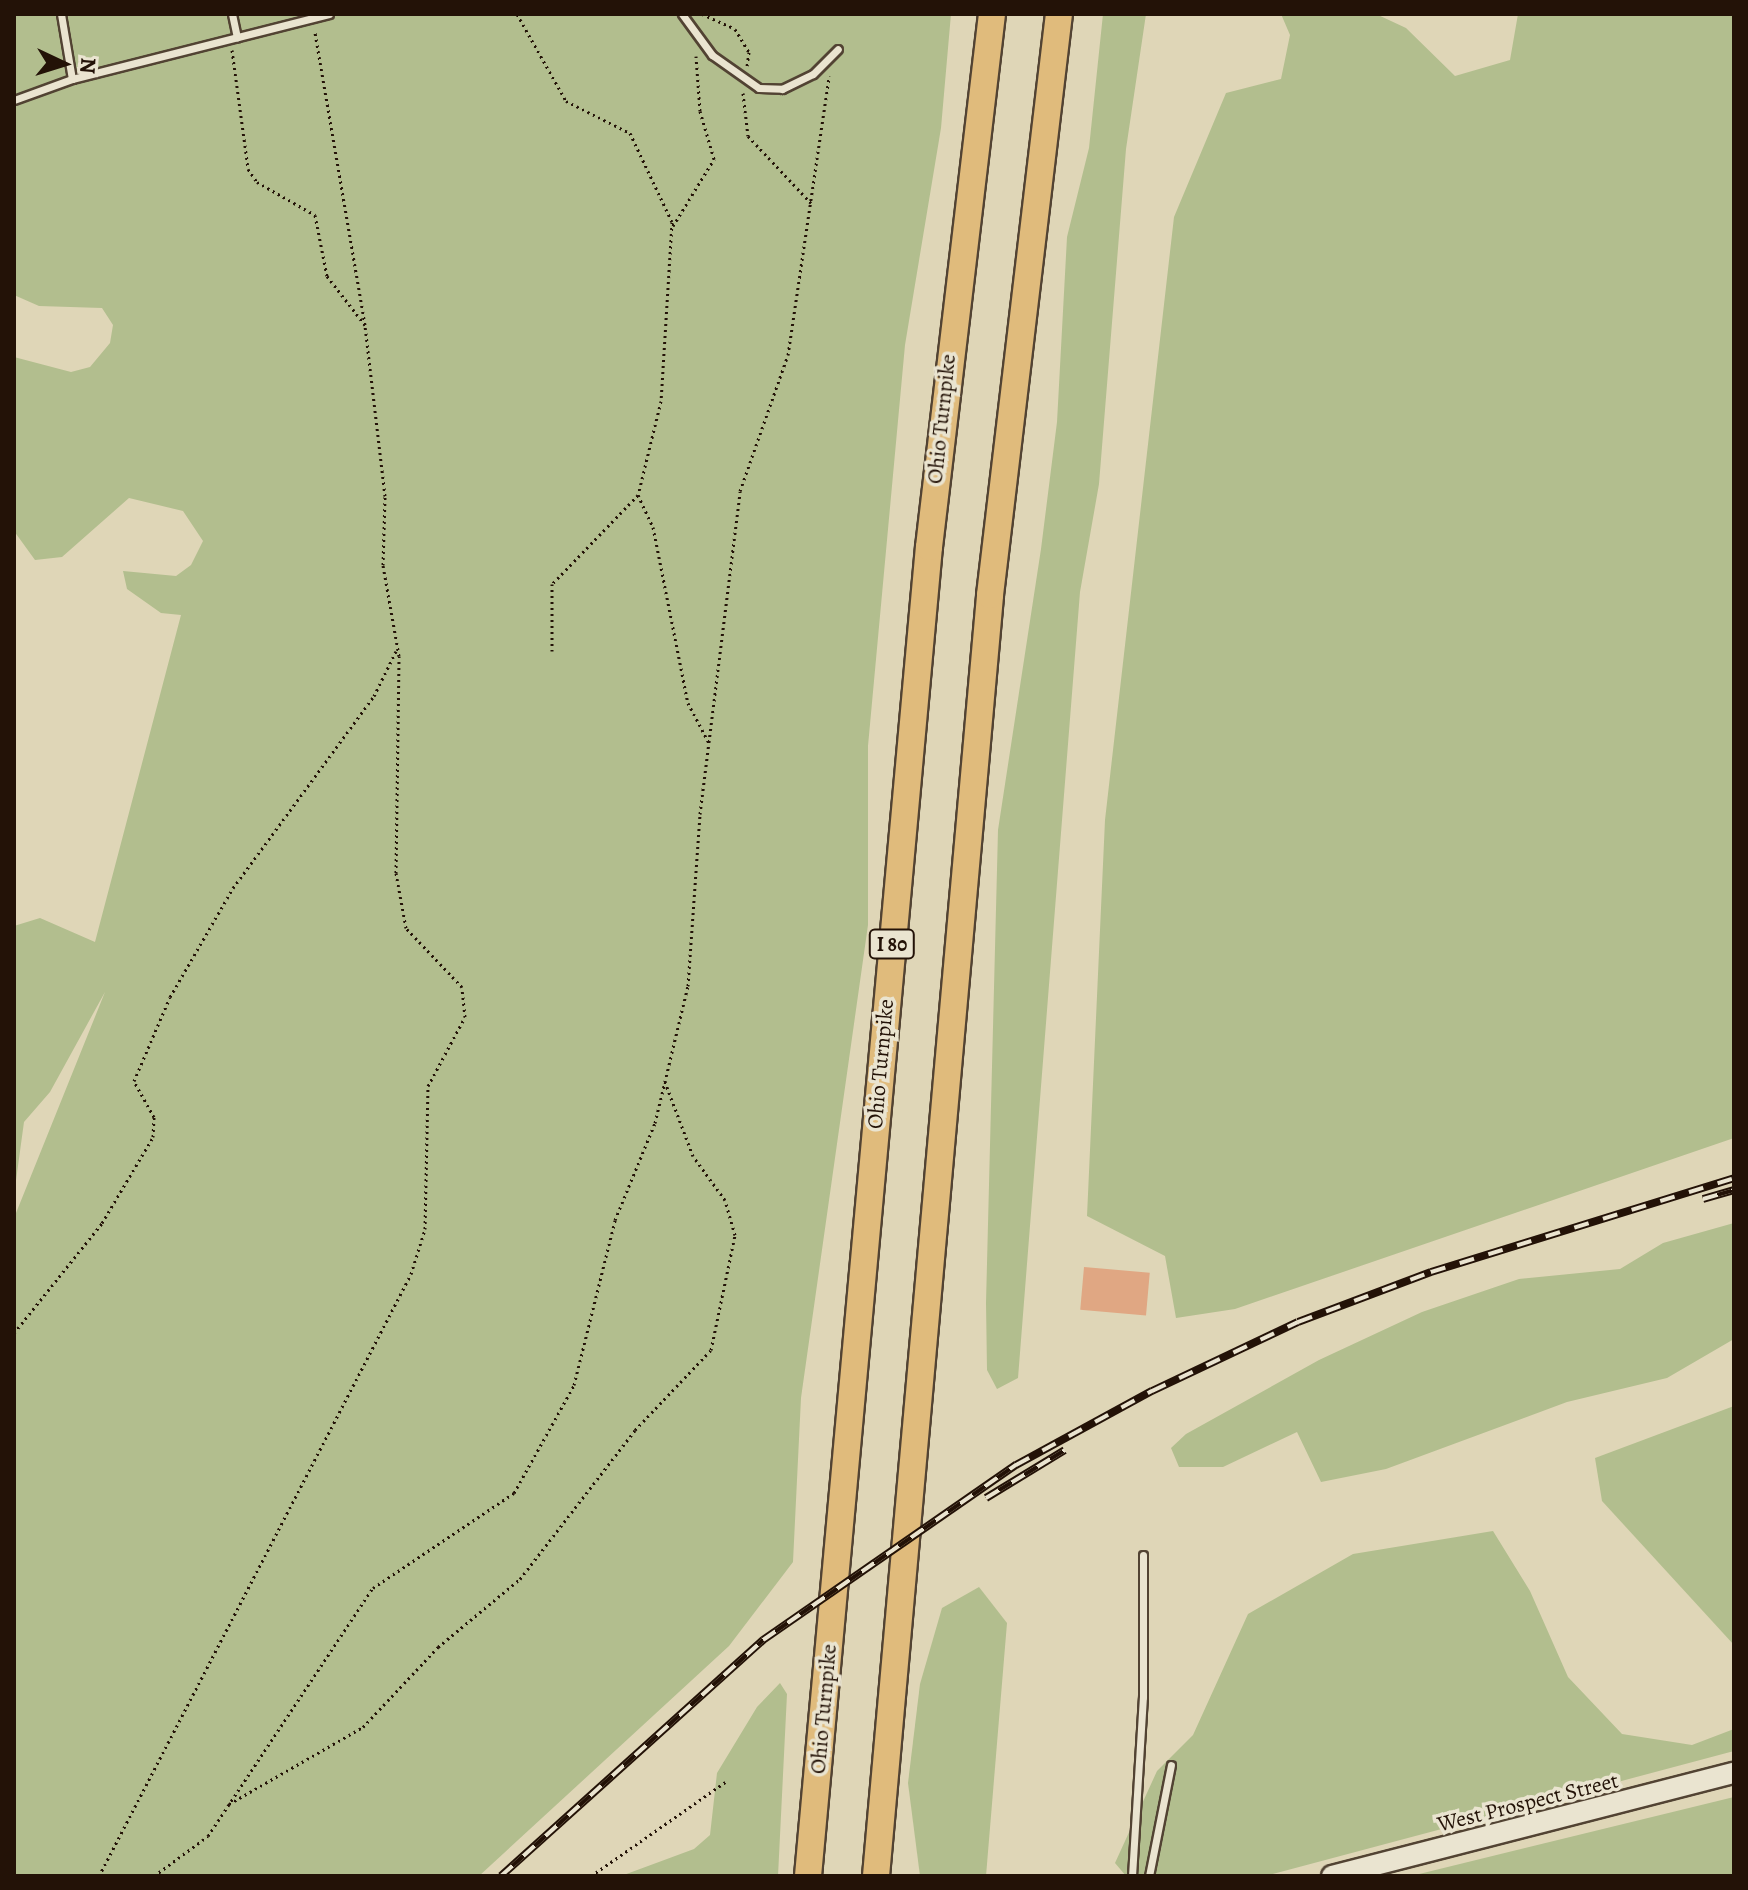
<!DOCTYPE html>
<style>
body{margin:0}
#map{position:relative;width:1748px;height:1890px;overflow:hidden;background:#dfd6b7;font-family:Alegreya,serif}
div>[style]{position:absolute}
.green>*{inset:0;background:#b2be8e}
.building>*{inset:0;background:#e0a783;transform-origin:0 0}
.path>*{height:3px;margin-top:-1.5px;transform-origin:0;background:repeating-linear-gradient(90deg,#231207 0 2px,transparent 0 6px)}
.roads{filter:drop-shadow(2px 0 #524333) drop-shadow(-2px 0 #524333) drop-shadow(0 2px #524333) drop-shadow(0 -2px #524333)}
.lane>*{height:7px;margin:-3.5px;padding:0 3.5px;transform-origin:3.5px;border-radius:3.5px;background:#eae4d0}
.secondary>*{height:20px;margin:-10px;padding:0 10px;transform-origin:10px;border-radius:10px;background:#eae4d0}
.highway>*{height:26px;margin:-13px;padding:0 13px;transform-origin:13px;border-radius:13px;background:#e0bb7c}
.rail>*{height:8px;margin-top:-4px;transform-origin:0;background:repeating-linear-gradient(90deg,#eae4d0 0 15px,#231207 0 30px);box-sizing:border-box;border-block:2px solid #231207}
span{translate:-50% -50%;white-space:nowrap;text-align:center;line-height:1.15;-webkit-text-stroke:7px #eae4d0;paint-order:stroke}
.shield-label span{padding:2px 6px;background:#eae4d0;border:2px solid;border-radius:6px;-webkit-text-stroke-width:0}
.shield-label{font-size:20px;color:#231207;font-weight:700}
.street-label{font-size:22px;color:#231207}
.frame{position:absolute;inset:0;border:16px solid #231207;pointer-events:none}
.north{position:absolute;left:24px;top:24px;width:80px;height:80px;-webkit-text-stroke:6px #eae4d0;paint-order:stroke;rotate:94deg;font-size:22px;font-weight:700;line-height:32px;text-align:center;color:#231207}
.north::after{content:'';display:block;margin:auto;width:28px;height:36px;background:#231207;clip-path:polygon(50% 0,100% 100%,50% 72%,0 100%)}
</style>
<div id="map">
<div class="green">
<div style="clip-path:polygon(14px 14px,951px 14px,941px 128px,905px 345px,868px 746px,868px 925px,801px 1398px,793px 1562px,729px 1646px,479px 1876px,14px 1876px,14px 1218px,105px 992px,50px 1092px,24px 1122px,14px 1195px,14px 926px,40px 918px,95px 942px,181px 615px,161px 613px,127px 589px,123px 571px,176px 576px,191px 565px,203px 541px,183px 511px,129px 498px,62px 557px,35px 560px,14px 531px,14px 357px,71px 372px,90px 367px,110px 343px,113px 325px,102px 308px,39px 306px,14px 295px)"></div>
<div style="clip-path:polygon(1103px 14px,1146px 14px,1126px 149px,1099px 484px,1080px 592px,1018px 1378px,997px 1389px,987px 1370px,986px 1303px,998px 830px,1041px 549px,1057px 422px,1067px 237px,1089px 148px)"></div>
<div style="clip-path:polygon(1281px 14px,1376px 14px,1406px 28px,1455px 76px,1510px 60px,1518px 14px,1734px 14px,1734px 1138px,1235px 1309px,1176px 1318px,1165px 1256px,1087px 1216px,1105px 820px,1174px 217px,1226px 93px,1281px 79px,1290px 35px)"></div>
<div style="clip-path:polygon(1734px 1223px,1734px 1339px,1667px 1378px,1567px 1402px,1386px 1469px,1321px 1482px,1297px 1432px,1223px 1467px,1179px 1467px,1171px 1448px,1186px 1434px,1319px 1360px,1422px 1312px,1519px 1279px,1620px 1269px,1663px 1243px)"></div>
<div style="clip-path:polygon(1734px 1406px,1734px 1645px,1602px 1501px,1595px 1458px)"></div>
<div style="clip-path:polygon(1493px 1531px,1530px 1591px,1568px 1677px,1622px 1734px,1692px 1745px,1734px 1729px,1734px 1751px,1265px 1876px,1126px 1876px,1115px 1863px,1157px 1771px,1193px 1735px,1248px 1614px,1353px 1554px)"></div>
<div style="clip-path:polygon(979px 1587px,1007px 1623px,986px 1876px,920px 1876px,908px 1783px,920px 1684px,942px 1608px)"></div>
<div style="clip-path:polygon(780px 1683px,787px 1694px,778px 1876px,621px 1876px,694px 1849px,710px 1835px,717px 1773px,757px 1707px)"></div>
<div style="clip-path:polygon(1734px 1797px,1734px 1876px,1411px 1876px)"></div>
</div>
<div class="building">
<div style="left:1084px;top:1267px;width:66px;height:43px;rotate:5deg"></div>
</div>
<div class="path">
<div style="left:517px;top:14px;width:100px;rotate:60.6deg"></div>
<div style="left:566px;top:101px;width:72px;rotate:26.6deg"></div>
<div style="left:630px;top:133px;width:98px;rotate:64.7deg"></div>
<div style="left:672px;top:222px;width:179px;rotate:93.5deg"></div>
<div style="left:661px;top:401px;width:97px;rotate:103.7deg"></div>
<div style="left:638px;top:495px;width:124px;rotate:134deg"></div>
<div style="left:552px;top:584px;width:67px;rotate:90deg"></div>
<div style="left:702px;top:14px;width:36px;rotate:24deg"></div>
<div style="left:735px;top:29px;width:27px;rotate:59deg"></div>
<div style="left:749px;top:52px;width:14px;rotate:98deg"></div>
<div style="left:232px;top:50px;width:120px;rotate:82.3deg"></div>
<div style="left:248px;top:169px;width:16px;rotate:55deg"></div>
<div style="left:257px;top:182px;width:67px;rotate:29.6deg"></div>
<div style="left:315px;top:215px;width:62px;rotate:78.9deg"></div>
<div style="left:327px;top:276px;width:62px;rotate:52.2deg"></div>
<div style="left:743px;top:93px;width:43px;rotate:83.4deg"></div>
<div style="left:748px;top:136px;width:92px;rotate:46.8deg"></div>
<div style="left:673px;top:226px;width:79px;rotate:-58.5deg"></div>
<div style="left:714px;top:159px;width:50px;rotate:-106.3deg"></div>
<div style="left:700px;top:111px;width:55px;rotate:-94.2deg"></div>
<div style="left:638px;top:495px;width:35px;rotate:65deg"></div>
<div style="left:653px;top:527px;width:179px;rotate:78.8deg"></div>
<div style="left:688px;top:703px;width:45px;rotate:62.3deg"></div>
<div style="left:14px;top:1333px;width:141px;rotate:-51.3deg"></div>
<div style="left:102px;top:1223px;width:100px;rotate:-59.3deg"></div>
<div style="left:153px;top:1137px;width:20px;rotate:-87deg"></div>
<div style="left:154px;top:1117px;width:41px;rotate:-119.1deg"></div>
<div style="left:134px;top:1081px;width:91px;rotate:-66.8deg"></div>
<div style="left:170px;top:997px;width:126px;rotate:-60deg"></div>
<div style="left:233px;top:888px;width:238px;rotate:-53.7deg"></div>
<div style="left:374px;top:696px;width:50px;rotate:-63.9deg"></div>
<div style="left:229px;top:1804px;width:155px;rotate:-29.9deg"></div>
<div style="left:363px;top:1727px;width:110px;rotate:-46.8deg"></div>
<div style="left:438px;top:1647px;width:107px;rotate:-39.7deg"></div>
<div style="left:520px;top:1579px;width:188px;rotate:-52.3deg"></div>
<div style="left:635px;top:1430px;width:110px;rotate:-46.5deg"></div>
<div style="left:711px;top:1350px;width:117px;rotate:-78.2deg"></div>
<div style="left:735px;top:1235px;width:36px;rotate:-106deg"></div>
<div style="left:725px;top:1200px;width:54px;rotate:-126deg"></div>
<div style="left:693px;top:1156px;width:79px;rotate:-110.7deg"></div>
<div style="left:99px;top:1876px;width:678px;rotate:-62.6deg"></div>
<div style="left:411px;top:1274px;width:47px;rotate:-72.7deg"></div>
<div style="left:425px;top:1229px;width:143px;rotate:-88.8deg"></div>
<div style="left:428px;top:1086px;width:78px;rotate:-61.8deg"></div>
<div style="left:465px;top:1017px;width:30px;rotate:-96deg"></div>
<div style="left:462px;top:987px;width:81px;rotate:-133.5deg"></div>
<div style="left:406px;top:928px;width:56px;rotate:-100.3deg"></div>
<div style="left:396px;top:873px;width:217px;rotate:-89.2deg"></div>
<div style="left:399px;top:656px;width:92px;rotate:-100deg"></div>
<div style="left:383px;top:565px;width:69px;rotate:-88.3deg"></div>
<div style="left:385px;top:496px;width:172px;rotate:-96.7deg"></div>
<div style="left:365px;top:325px;width:297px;rotate:-99.7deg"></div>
<div style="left:154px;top:1876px;width:67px;rotate:-36.5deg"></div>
<div style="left:208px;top:1836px;width:298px;rotate:-56.4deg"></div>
<div style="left:373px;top:1588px;width:170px;rotate:-34deg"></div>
<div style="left:514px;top:1493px;width:124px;rotate:-60.9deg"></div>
<div style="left:574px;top:1385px;width:170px;rotate:-76deg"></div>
<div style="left:615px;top:1220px;width:105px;rotate:-67.6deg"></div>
<div style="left:655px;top:1123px;width:141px;rotate:-76.5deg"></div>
<div style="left:688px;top:986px;width:172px;rotate:-86deg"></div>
<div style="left:700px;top:814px;width:325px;rotate:-82.9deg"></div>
<div style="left:740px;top:491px;width:144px;rotate:-70.6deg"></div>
<div style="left:788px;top:355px;width:282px;rotate:-81.6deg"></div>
<div style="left:591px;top:1876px;width:164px;rotate:-35deg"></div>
</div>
<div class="roads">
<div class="lane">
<div style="left:61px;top:14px;width:66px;rotate:80.4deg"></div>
<div style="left:232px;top:14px;width:24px;rotate:78deg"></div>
<div style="left:682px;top:14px;width:51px;rotate:53.8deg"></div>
<div style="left:712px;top:55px;width:57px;rotate:35.1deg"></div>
<div style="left:759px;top:88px;width:23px;rotate:2deg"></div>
<div style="left:782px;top:89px;width:34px;rotate:-26deg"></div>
<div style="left:813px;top:74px;width:35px;rotate:-45deg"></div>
<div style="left:14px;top:100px;width:62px;rotate:-19.9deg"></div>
<div style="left:72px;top:79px;width:265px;rotate:-14.2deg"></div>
<div style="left:1132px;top:1876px;width:179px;rotate:-86.5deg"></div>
<div style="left:1143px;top:1697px;width:142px;rotate:-90deg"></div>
<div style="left:1149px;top:1876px;width:113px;rotate:-78.8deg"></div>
</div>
<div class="secondary">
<div style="left:1332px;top:1876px;width:415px;rotate:-14.4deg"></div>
</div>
<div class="highway">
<div style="left:808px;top:1876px;width:1334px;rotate:-84.8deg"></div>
<div style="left:929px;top:547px;width:537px;rotate:-83.26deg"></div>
<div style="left:876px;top:1876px;width:1286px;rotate:-84.91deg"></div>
<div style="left:990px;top:595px;width:585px;rotate:-83.23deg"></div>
</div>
</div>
<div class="rail">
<div style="left:1703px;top:1199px;width:32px;rotate:-16deg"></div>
<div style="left:986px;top:1498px;width:92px;rotate:-31.3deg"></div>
<div style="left:501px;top:1876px;width:353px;rotate:-42deg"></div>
<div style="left:763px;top:1640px;width:308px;rotate:-34.7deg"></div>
<div style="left:1016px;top:1465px;width:155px;rotate:-28.6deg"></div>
<div style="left:1152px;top:1391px;width:161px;rotate:-25.3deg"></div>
<div style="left:1298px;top:1322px;width:142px;rotate:-20.6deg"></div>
<div style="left:1431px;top:1272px;width:317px;rotate:-17.2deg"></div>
</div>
<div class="shield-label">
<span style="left:892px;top:944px">I 80</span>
</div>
<div class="street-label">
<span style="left:942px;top:419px;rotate:-84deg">Ohio Turnpike</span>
<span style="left:881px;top:1064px;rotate:-85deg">Ohio Turnpike</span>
<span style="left:824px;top:1709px;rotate:-85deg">Ohio Turnpike</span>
<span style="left:1528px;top:1803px;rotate:-14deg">West Prospect Street</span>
</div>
<div class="frame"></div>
<div class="north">N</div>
</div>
